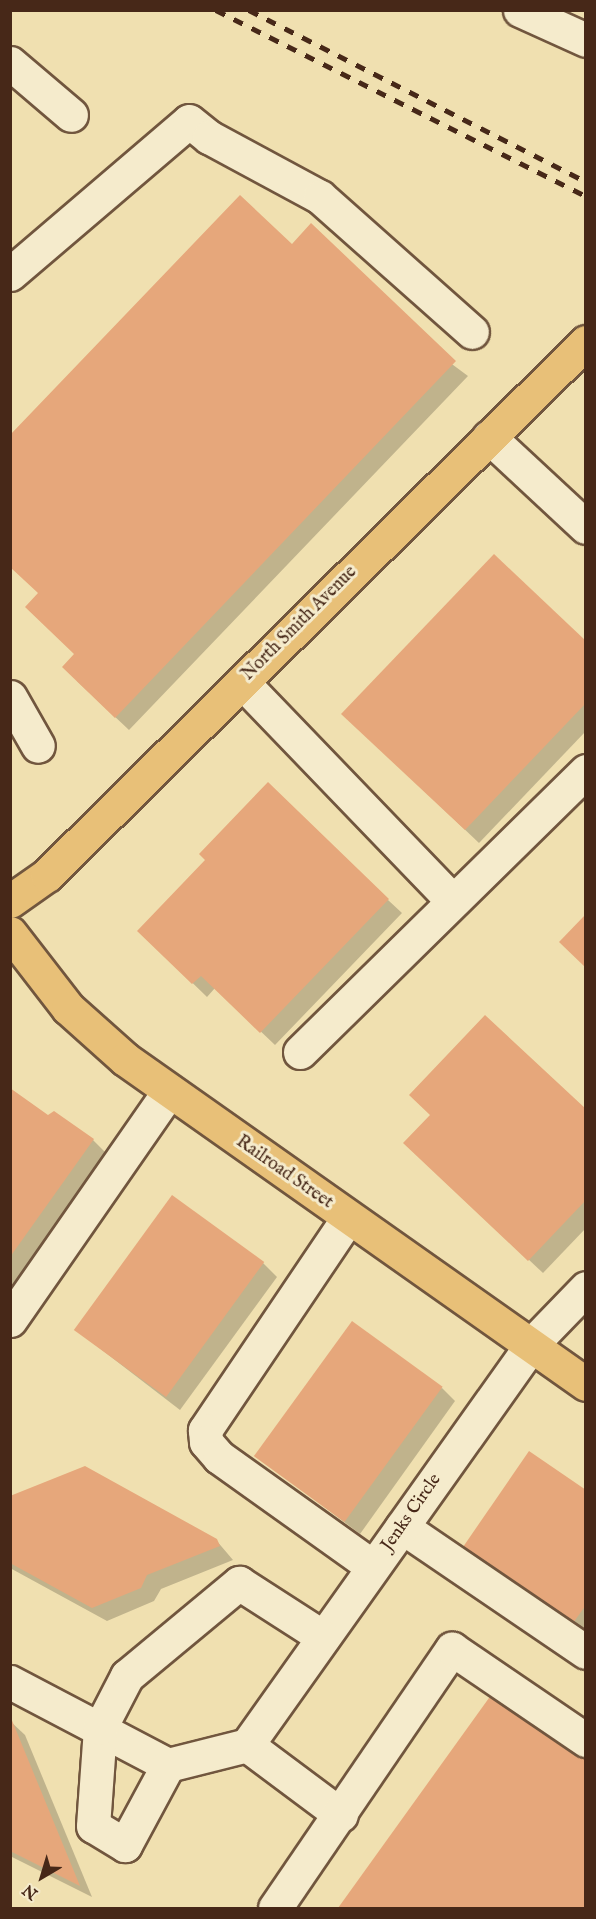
<!DOCTYPE html>
<style>
body{margin:0}
#map{position:relative;width:596px;height:1919px;overflow:hidden;background:#f0e0b0;font-family:"IM FELL English",serif}
div>[style]{position:absolute}
.shadow>*{inset:0;background:#0003}
.building>*{inset:0;background:#e6a77b;transform-origin:0 0}
.roads{filter:drop-shadow(2px 0 #71563e) drop-shadow(-2px 0 #71563e) drop-shadow(0 2px #71563e) drop-shadow(0 -2px #71563e)}
.minor>*{height:33px;margin:-16.5px;padding:0 16.5px;transform-origin:16.5px;border-radius:16.5px;background:#f5ebcc}
.major>*{height:33px;margin:-16.5px;padding:0 16.5px;transform-origin:16.5px;border-radius:16.5px;background:#e8c078}
.rail>*{height:4.5px;margin-top:-2.25px;transform-origin:0;background:repeating-linear-gradient(90deg,#472818 0 10px,transparent 0 20px)}
span{translate:-50% -50%;white-space:nowrap;text-align:center;line-height:1.15;-webkit-text-stroke:6px #f5ebcc;paint-order:stroke}
.street-label{font-size:18px;color:#472818}
.frame{position:absolute;inset:0;border:12px solid #472818;pointer-events:none}
.north{position:absolute;left:12px;top:1847px;width:60px;height:60px;-webkit-text-stroke:4px #f5ebcc;paint-order:stroke;rotate:218deg;font-size:16px;font-weight:700;line-height:24px;text-align:center;color:#472818}
.north::after{content:'';display:block;margin:auto;width:21px;height:27px;background:#472818;clip-path:polygon(50% 0,100% 100%,50% 72%,0 100%)}
</style>
<div id="map">
<div class="shadow">
<div style="clip-path:polygon(292px 246px,468px 376px,129px 730px,77px 681px,76px 654px,40px 594px)"></div>
<div style="clip-path:polygon(586px 643px,586px 731px,479px 843px,357px 727px)"></div>
<div style="clip-path:polygon(388px 900px,402px 913px,275px 1045px,215px 988px,207px 997px,139px 931px)"></div>
<div style="clip-path:polygon(10px 1090px,48px 1117px,93px 1140px,107px 1154px,10px 1290px)"></div>
<div style="clip-path:polygon(586px 1111px,586px 1228px,543px 1273px,419px 1157px,431px 1115px)"></div>
<div style="clip-path:polygon(263px 1263px,277px 1277px,180px 1410px,76px 1330px)"></div>
<div style="clip-path:polygon(442px 1388px,455px 1401px,360px 1534px,256px 1455px)"></div>
<div style="clip-path:polygon(586px 1492px,586px 1634px,479px 1561px,465px 1547px)"></div>
<div style="clip-path:polygon(10px 1498px,216px 1540px,233px 1560px,161px 1589px,154px 1601px,107px 1621px,10px 1568px)"></div>
<div style="clip-path:polygon(494px 1693px,586px 1757px,586px 1908px,340px 1908px)"></div>
<div style="clip-path:polygon(10px 1721px,25px 1735px,92px 1897px,10px 1856px)"></div>
</div>
<div class="building">
<div style="clip-path:polygon(240px 195px,292px 244px,311px 223px,456px 361px,115px 718px,62px 667px,74px 654px,25px 607px,38px 593px,10px 567px,10px 435px)"></div>
<div style="clip-path:polygon(494px 554px,586px 641px,586px 703px,465px 830px,341px 714px)"></div>
<div style="clip-path:polygon(268px 782px,389px 899px,260px 1033px,201px 976px,192px 984px,137px 931px,205px 860px,199px 854px)"></div>
<div style="clip-path:polygon(586px 914px,586px 968px,559px 942px)"></div>
<div style="clip-path:polygon(485px 1015px,586px 1109px,586px 1200px,528px 1261px,403px 1143px,430px 1115px,409px 1095px)"></div>
<div style="clip-path:polygon(10px 1088px,48px 1115px,54px 1111px,94px 1139px,10px 1257px)"></div>
<div style="left:172px;top:1195px;width:114px;height:167px;rotate:36deg"></div>
<div style="left:352px;top:1321px;width:112px;height:167px;rotate:36deg"></div>
<div style="clip-path:polygon(529px 1451px,586px 1490px,586px 1605px,573px 1623px,463px 1547px)"></div>
<div style="clip-path:polygon(85px 1466px,217px 1539px,220px 1546px,147px 1575px,141px 1588px,92px 1608px,10px 1563px,10px 1496px)"></div>
<div style="clip-path:polygon(494px 1691px,586px 1755px,586px 1908px,338px 1908px)"></div>
<div style="clip-path:polygon(10px 1718px,11px 1718px,80px 1886px,10px 1851px)"></div>
</div>
<div class="roads">
<div class="minor">
<div style="left:520px;top:10px;width:72px;rotate:24.4deg"></div>
<div style="left:10px;top:63px;width:80px;rotate:40.4deg"></div>
<div style="left:10px;top:274px;width:235px;rotate:-40.5deg"></div>
<div style="left:189px;top:121px;width:26px;rotate:39deg"></div>
<div style="left:209px;top:137px;width:126px;rotate:28.4deg"></div>
<div style="left:320px;top:197px;width:203px;rotate:41.6deg"></div>
<div style="left:489px;top:437px;width:132px;rotate:42.9deg"></div>
<div style="left:242px;top:682px;width:304px;rotate:46.1deg"></div>
<div style="left:10px;top:697px;width:56px;rotate:60.3deg"></div>
<div style="left:300px;top:1052px;width:401px;rotate:-44.5deg"></div>
<div style="left:348px;top:1218px;width:256px;rotate:124deg"></div>
<div style="left:205px;top:1430px;width:12px;rotate:85deg"></div>
<div style="left:206px;top:1442px;width:20px;rotate:49deg"></div>
<div style="left:219px;top:1457px;width:189px;rotate:35.5deg"></div>
<div style="left:10px;top:1320px;width:279px;rotate:-55.2deg"></div>
<div style="left:402px;top:1527px;width:222px;rotate:34.2deg"></div>
<div style="left:10px;top:1682px;width:178px;rotate:27.7deg"></div>
<div style="left:168px;top:1765px;width:81px;rotate:-14.2deg"></div>
<div style="left:247px;top:1745px;width:491px;rotate:-54.6deg"></div>
<div style="left:531px;top:1345px;width:79px;rotate:-46deg"></div>
<div style="left:247px;top:1745px;width:117px;rotate:36.7deg"></div>
<div style="left:168px;top:1765px;width:91px;rotate:118.3deg"></div>
<div style="left:125px;top:1845px;width:37px;rotate:-149deg"></div>
<div style="left:93px;top:1826px;width:98px;rotate:-85.9deg"></div>
<div style="left:100px;top:1728px;width:59px;rotate:-62.6deg"></div>
<div style="left:127px;top:1676px;width:146px;rotate:-39.7deg"></div>
<div style="left:239px;top:1583px;width:100px;rotate:32.7deg"></div>
<div style="left:275px;top:1908px;width:314px;rotate:-55.7deg"></div>
<div style="left:452px;top:1649px;width:162px;rotate:34.2deg"></div>
</div>
<div class="major">
<div style="left:10px;top:901px;width:45px;rotate:-35.1deg"></div>
<div style="left:47px;top:875px;width:758px;rotate:-44.68deg"></div>
<div style="left:10px;top:933px;width:95px;rotate:52.3deg"></div>
<div style="left:68px;top:1008px;width:76px;rotate:41.8deg"></div>
<div style="left:125px;top:1059px;width:564px;rotate:35.18deg"></div>
</div>
</div>
<div class="rail">
<div style="left:216px;top:10px;width:414px;rotate:26.7deg"></div>
<div style="left:249px;top:10px;width:378px;rotate:27deg"></div>
</div>
<div class="street-label">
<span style="left:300px;top:624px;rotate:-45deg">North Smith Avenue</span>
<span style="left:284px;top:1173px;rotate:35deg">Railroad Street</span>
<span style="left:412px;top:1513px;rotate:-55deg">Jenks Circle</span>
</div>
<div class="frame"></div>
<div class="north">N</div>
</div>
